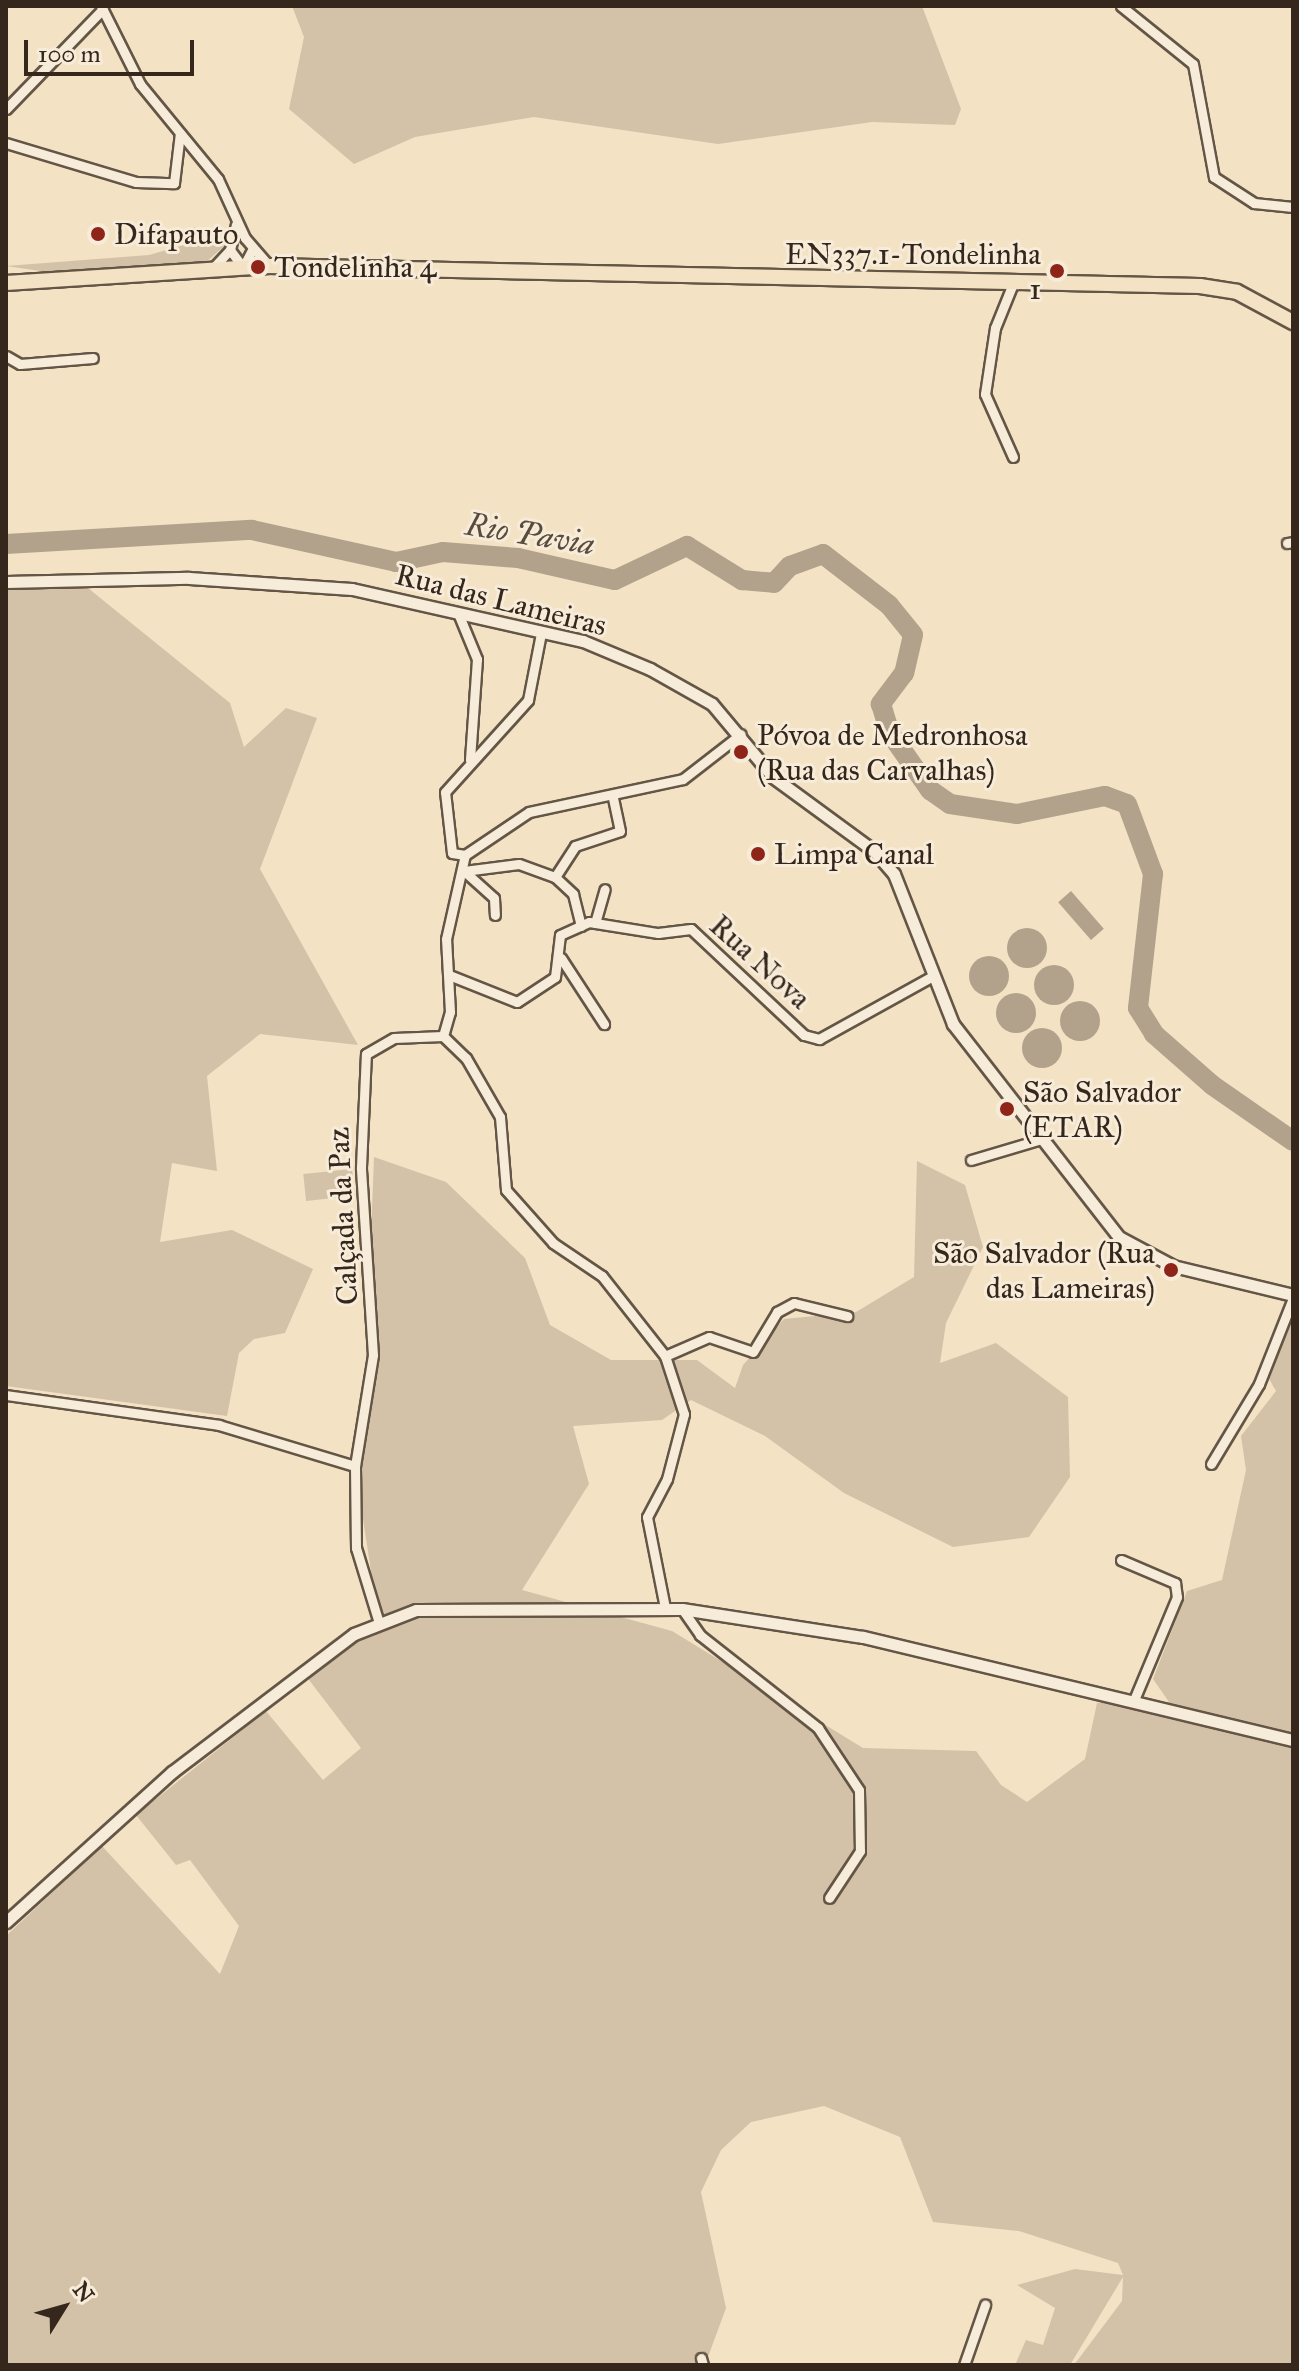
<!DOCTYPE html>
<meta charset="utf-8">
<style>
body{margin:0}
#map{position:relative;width:1299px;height:2371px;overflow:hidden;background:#f3e2c4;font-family:"IM FELL Great Primer",serif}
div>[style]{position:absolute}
.green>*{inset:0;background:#d3c2a7;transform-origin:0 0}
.water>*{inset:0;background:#b2a28b;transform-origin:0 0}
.round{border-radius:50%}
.river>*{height:20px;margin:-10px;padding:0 10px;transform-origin:10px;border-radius:10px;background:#b2a28b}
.roads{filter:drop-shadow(2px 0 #645646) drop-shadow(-2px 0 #645646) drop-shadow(0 2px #645646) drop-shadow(0 -2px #645646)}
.minor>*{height:9px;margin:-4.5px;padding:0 4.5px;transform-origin:4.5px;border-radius:4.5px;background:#f7ecd9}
.tertiary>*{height:11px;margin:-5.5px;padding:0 5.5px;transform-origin:5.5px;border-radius:5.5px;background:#f7ecd9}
.primary>*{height:14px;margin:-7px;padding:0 7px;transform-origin:7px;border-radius:7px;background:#f3e2c4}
.dots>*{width:22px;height:22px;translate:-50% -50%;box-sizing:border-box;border:4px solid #f7ecd9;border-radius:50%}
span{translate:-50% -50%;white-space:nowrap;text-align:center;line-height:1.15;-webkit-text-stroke:6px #f7ecd9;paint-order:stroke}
.poi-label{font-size:30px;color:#35271c}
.left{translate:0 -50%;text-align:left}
.right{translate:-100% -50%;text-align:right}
.street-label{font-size:30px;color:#35271c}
.water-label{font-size:32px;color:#5a4c3d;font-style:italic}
.frame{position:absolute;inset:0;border:8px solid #35271c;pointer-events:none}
.north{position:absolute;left:24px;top:2267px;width:80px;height:80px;-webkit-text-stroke:6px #f7ecd9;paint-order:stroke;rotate:53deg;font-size:22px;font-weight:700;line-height:32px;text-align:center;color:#35271c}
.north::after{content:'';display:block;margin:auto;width:28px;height:36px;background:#35271c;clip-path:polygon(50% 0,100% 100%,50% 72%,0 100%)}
.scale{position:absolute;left:24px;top:40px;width:170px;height:36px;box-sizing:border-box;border:4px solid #35271c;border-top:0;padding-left:10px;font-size:24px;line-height:28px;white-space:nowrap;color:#35271c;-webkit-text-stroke:6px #f7ecd9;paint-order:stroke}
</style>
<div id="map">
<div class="green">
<div style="clip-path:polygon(292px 6px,922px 6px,961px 109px,955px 125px,872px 122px,718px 144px,534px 117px,415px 137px,354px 164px,289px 109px,304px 37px)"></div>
<div style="clip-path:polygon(193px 227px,231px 231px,230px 241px,205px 263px,54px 273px,6px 266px,149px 255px,184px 245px)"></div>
<div style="clip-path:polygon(83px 584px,230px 703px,244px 747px,286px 708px,317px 718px,260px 869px,358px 1045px,260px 1034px,207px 1076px,217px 1171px,172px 1163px,160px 1242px,232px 1230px,313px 1269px,285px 1333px,254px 1339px,239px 1353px,227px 1416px,6px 1386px,6px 586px)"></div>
<div style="clip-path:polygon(374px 1157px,446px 1182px,525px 1258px,550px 1325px,611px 1360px,697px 1360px,735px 1388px,743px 1365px,784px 1319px,856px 1312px,914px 1277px,917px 1161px,965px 1185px,983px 1247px,946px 1323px,940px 1363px,996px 1343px,1068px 1397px,1070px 1477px,1029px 1537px,953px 1547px,844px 1493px,765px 1436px,691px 1400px,662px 1420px,573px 1426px,589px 1484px,522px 1590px,672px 1631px,863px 1748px,976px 1751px,1001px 1785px,1027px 1802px,1085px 1759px,1097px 1703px,1169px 1702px,1153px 1679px,1187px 1591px,1222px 1580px,1246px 1470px,1241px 1436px,1276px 1391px,1268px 1377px,1293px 1319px,1293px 2365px,1074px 2365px,1122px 2301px,1123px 2277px,1070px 2365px,1015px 2365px,1026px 2340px,1043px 2345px,1055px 2308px,1017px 2285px,1075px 2269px,1123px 2275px,1118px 2263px,1019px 2231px,933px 2222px,900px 2137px,824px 2106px,751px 2122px,721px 2150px,701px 2192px,726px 2308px,705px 2365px,6px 2365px,6px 1936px,102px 1846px,220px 1974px,239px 1926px,190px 1860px,176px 1865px,136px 1815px,266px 1711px,323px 1780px,361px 1748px,306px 1676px,379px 1623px,361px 1506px)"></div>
<div style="left:352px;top:1169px;width:27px;height:49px;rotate:84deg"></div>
</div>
<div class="water">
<div style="left:1071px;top:891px;width:50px;height:17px;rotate:49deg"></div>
<div class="round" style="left:1007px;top:928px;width:40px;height:40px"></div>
<div class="round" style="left:969px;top:956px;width:40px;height:40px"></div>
<div class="round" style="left:1034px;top:965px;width:40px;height:40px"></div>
<div class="round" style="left:996px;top:993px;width:40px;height:40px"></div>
<div class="round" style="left:1060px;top:1001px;width:40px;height:40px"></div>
<div class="round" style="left:1022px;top:1028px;width:40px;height:40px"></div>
</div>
<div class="river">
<div style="left:6px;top:544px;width:246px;rotate:-3.3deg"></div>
<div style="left:252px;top:530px;width:148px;rotate:12.5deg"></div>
<div style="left:396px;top:562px;width:48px;rotate:-12deg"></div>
<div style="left:443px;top:552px;width:75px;rotate:4.6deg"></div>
<div style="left:518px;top:558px;width:99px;rotate:12.8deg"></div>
<div style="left:615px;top:580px;width:80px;rotate:-25.3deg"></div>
<div style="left:687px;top:546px;width:65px;rotate:31.7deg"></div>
<div style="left:742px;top:580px;width:32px;rotate:5deg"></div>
<div style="left:774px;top:583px;width:23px;rotate:-47deg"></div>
<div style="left:790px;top:566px;width:35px;rotate:-20deg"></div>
<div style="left:823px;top:554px;width:83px;rotate:37.7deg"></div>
<div style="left:889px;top:605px;width:38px;rotate:51deg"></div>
<div style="left:913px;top:635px;width:39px;rotate:103deg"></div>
<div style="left:904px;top:673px;width:39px;rotate:127deg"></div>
<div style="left:881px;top:704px;width:30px;rotate:73deg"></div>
<div style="left:890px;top:733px;width:70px;rotate:54.9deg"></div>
<div style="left:930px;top:790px;width:24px;rotate:35deg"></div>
<div style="left:950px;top:804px;width:68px;rotate:8.5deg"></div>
<div style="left:1017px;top:814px;width:90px;rotate:-11.6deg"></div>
<div style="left:1105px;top:796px;width:23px;rotate:20deg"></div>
<div style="left:1127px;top:804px;width:75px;rotate:69.6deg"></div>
<div style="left:1153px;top:874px;width:135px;rotate:96.4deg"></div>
<div style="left:1138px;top:1008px;width:31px;rotate:58deg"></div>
<div style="left:1154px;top:1034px;width:77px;rotate:41.3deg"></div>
<div style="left:1212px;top:1085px;width:98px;rotate:34.7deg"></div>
</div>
<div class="roads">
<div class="minor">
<div style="left:101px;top:6px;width:87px;rotate:63.4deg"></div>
<div style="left:140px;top:84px;width:123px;rotate:50.6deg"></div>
<div style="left:218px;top:179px;width:65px;rotate:65.4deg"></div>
<div style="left:245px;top:238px;width:37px;rotate:49deg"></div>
<div style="left:1121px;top:6px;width:92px;rotate:38.9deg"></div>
<div style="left:1193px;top:64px;width:115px;rotate:79.5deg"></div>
<div style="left:1214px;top:177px;width:48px;rotate:33deg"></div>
<div style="left:1254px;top:203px;width:39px;rotate:6deg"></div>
<div style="left:6px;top:109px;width:139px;rotate:-45.9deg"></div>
<div style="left:6px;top:143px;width:136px;rotate:16.7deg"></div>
<div style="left:136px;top:182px;width:38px;rotate:2deg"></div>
<div style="left:174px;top:183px;width:50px;rotate:-83.2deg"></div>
<div style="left:230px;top:250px;width:21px;rotate:53deg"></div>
<div style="left:243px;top:267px;width:21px;rotate:-62deg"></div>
<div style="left:212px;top:269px;width:26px;rotate:-47deg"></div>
<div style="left:230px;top:250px;width:26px;rotate:-77deg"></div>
<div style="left:6px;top:356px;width:16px;rotate:30deg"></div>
<div style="left:20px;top:364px;width:73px;rotate:-4.7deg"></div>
<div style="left:1013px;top:457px;width:69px;rotate:-114deg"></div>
<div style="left:985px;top:394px;width:67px;rotate:-81.4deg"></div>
<div style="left:995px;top:328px;width:51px;rotate:-68deg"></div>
<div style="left:1287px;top:543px;width:6px;rotate:-9deg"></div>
<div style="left:458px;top:613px;width:50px;rotate:67.6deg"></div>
<div style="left:477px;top:659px;width:101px;rotate:94deg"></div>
<div style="left:465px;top:855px;width:13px;rotate:-171deg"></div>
<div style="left:452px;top:853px;width:61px;rotate:-96.5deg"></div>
<div style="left:445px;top:792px;width:124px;rotate:-47.9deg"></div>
<div style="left:528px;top:700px;width:68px;rotate:-79deg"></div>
<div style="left:464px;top:871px;width:55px;rotate:-7.3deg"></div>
<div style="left:519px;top:864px;width:38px;rotate:20deg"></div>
<div style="left:555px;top:877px;width:25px;rotate:43deg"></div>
<div style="left:573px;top:894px;width:33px;rotate:76deg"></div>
<div style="left:464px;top:871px;width:40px;rotate:42deg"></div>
<div style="left:494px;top:898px;width:17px;rotate:87deg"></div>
<div style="left:555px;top:877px;width:37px;rotate:-57deg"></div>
<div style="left:575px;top:846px;width:47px;rotate:-18.4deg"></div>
<div style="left:620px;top:831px;width:34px;rotate:-102deg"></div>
<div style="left:595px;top:923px;width:35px;rotate:-74deg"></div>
<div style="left:561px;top:958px;width:79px;rotate:56.9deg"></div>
<div style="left:449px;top:975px;width:73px;rotate:21.7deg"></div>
<div style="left:517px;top:1002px;width:45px;rotate:-33.3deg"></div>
<div style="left:555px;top:977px;width:42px;rotate:-83.2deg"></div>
<div style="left:560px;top:935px;width:32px;rotate:-24deg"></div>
<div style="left:589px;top:922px;width:70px;rotate:9.1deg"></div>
<div style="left:658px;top:933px;width:33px;rotate:-7deg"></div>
<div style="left:691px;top:929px;width:155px;rotate:43.2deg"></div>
<div style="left:804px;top:1035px;width:16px;rotate:15deg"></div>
<div style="left:819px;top:1039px;width:128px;rotate:-29deg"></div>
<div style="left:443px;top:1036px;width:32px;rotate:44deg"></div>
<div style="left:466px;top:1058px;width:68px;rotate:60deg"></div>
<div style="left:500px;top:1117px;width:73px;rotate:85.3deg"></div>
<div style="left:506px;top:1190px;width:71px;rotate:48.4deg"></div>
<div style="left:553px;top:1243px;width:59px;rotate:34deg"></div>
<div style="left:602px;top:1276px;width:102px;rotate:51.8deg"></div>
<div style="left:665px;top:1356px;width:61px;rotate:71.9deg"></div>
<div style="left:684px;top:1414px;width:67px;rotate:104.7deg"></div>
<div style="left:667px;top:1479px;width:43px;rotate:117.8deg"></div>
<div style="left:647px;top:1517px;width:93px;rotate:78.8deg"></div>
<div style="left:971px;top:1160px;width:70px;rotate:-16.6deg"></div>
<div style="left:665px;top:1356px;width:48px;rotate:-23.4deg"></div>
<div style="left:709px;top:1337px;width:46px;rotate:18.8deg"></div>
<div style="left:753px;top:1352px;width:47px;rotate:-59deg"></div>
<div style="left:777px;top:1312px;width:19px;rotate:-28deg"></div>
<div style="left:794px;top:1303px;width:55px;rotate:13.8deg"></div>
<div style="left:6px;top:1395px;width:215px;rotate:8deg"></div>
<div style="left:219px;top:1425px;width:142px;rotate:16.8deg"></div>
<div style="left:1211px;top:1464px;width:93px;rotate:-59deg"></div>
<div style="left:1259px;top:1384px;width:92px;rotate:-68.4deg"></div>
<div style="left:1121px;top:1560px;width:59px;rotate:23.1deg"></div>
<div style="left:1175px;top:1583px;width:14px;rotate:82deg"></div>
<div style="left:1177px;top:1597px;width:114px;rotate:112.7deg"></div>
<div style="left:682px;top:1609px;width:32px;rotate:55deg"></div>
<div style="left:700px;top:1635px;width:150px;rotate:38.2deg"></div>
<div style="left:818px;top:1728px;width:74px;rotate:56.5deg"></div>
<div style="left:859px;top:1790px;width:61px;rotate:89.1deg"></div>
<div style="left:860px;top:1851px;width:56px;rotate:123.4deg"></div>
<div style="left:379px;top:1623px;width:78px;rotate:-107deg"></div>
<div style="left:356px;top:1548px;width:82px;rotate:-90.7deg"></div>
<div style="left:355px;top:1466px;width:112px;rotate:-80.8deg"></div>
<div style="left:373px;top:1355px;width:188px;rotate:-93.7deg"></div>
<div style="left:361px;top:1167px;width:113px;rotate:-87.5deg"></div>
<div style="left:366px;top:1054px;width:32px;rotate:-30deg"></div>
<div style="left:394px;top:1038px;width:49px;rotate:-2.3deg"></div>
<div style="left:443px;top:1036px;width:25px;rotate:-74deg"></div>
<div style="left:450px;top:1012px;width:73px;rotate:-93.1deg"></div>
<div style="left:446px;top:939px;width:86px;rotate:-77.3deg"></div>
<div style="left:465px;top:855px;width:77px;rotate:-33.9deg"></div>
<div style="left:529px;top:812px;width:157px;rotate:-12.1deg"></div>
<div style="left:683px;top:779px;width:73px;rotate:-37.8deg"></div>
<div style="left:701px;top:2358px;width:7px;rotate:74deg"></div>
<div style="left:964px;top:2365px;width:64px;rotate:-70.7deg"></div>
</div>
<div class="tertiary">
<div style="left:6px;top:582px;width:183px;rotate:-1.3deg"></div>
<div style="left:189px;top:578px;width:163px;rotate:3.9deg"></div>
<div style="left:352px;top:589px;width:237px;rotate:12.7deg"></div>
<div style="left:583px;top:641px;width:73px;rotate:22.7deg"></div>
<div style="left:650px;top:669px;width:71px;rotate:29.4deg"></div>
<div style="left:712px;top:704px;width:95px;rotate:50.1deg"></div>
<div style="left:773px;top:777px;width:125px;rotate:36.2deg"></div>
<div style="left:874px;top:851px;width:30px;rotate:49deg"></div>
<div style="left:894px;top:874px;width:161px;rotate:68.5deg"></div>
<div style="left:953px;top:1024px;width:270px;rotate:52.1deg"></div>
<div style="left:1119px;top:1237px;width:61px;rotate:28.2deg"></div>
<div style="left:1173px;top:1266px;width:123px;rotate:13.6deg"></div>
<div style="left:6px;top:1922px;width:224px;rotate:-42.1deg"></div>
<div style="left:172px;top:1772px;width:228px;rotate:-37.2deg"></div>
<div style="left:354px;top:1634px;width:66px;rotate:-21.2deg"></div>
<div style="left:416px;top:1610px;width:266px;rotate:-0.2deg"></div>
<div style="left:682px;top:1609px;width:183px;rotate:8.8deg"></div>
<div style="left:863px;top:1637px;width:442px;rotate:13.5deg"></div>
</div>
<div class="primary">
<div style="left:6px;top:283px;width:264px;rotate:-3.7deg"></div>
<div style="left:269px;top:266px;width:931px;rotate:1.23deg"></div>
<div style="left:1200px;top:286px;width:37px;rotate:9deg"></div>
<div style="left:1237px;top:292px;width:64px;rotate:28.2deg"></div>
</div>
</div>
<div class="dots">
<div style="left:98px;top:234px;background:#8f2418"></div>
<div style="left:258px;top:267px;background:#8f2418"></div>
<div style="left:1057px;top:271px;background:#8f2418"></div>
<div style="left:741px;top:752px;background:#8f2418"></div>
<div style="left:758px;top:854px;background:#8f2418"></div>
<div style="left:1007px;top:1109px;background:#8f2418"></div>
<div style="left:1171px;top:1270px;background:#8f2418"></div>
</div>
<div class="poi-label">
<span class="left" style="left:114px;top:234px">Difapauto</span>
<span class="right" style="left:1041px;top:271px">EN337.1-Tondelinha<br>1</span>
<span class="left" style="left:274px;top:267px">Tondelinha 4</span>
<span class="left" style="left:757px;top:752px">Póvoa de Medronhosa<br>(Rua das Carvalhas)</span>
<span class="left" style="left:774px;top:854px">Limpa Canal</span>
<span class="left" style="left:1023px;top:1109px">São Salvador<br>(ETAR)</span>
<span class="right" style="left:1155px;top:1270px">São Salvador (Rua<br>das Lameiras)</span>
</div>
<div class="street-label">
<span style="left:501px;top:600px;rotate:14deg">Rua das Lameiras</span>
<span style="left:760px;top:962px;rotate:42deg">Rua Nova</span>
<span style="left:343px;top:1216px;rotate:-93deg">Calçada da Paz</span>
</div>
<div class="water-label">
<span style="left:530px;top:535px;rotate:9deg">Rio Pavia</span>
</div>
<div class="frame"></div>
<div class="north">N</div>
<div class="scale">100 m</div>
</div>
